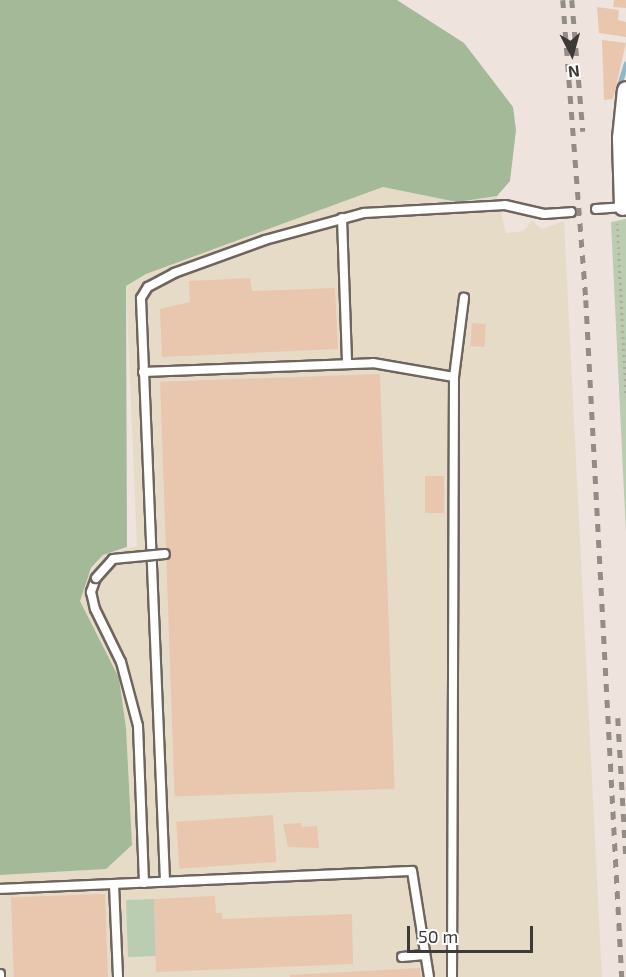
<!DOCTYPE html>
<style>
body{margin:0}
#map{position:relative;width:626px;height:977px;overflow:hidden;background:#efe4dd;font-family:"Exo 2",sans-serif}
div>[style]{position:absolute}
.industrial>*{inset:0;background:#e6dbc7}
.green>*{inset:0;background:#bbcdb1;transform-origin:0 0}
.forest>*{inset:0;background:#a3b998}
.stream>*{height:5px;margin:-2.5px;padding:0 2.5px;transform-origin:2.5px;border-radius:2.5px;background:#8fb8cb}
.building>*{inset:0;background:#e9c6ae;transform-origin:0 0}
.path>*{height:3px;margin-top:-1.5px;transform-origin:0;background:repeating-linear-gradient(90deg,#b1a9a3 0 1.5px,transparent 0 6px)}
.roads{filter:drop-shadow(2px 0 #6f655f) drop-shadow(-2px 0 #6f655f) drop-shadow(0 2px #6f655f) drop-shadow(0 -2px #6f655f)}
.lane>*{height:8px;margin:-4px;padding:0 4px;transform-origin:4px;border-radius:4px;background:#fff}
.street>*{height:16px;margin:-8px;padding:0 8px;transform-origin:8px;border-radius:8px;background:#fff}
.rail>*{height:4.5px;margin-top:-2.25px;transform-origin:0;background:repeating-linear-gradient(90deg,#938c87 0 8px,transparent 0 16px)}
.bridges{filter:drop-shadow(2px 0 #6f655f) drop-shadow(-2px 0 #6f655f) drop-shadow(0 2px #6f655f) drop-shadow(0 -2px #6f655f)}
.lane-bridge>*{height:8px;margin:-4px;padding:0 4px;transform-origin:4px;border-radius:4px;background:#fff}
span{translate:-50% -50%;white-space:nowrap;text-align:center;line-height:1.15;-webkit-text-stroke:4.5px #fff;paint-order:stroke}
.north{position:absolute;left:542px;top:24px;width:60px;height:60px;-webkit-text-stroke:4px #fff;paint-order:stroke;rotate:174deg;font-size:16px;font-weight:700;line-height:24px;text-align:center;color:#3d3936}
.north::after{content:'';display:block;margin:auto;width:21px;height:27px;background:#3d3936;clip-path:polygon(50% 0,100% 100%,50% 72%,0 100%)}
.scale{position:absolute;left:407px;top:926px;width:126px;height:27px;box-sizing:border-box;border:3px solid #3d3936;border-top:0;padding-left:8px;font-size:18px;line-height:21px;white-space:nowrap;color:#3d3936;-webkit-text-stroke:4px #fff;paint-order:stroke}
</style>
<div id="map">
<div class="industrial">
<div style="clip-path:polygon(383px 187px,457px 202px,497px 196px,506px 233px,523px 231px,532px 221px,542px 229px,564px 221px,602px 977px,0 977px,0 875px,106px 869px,132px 845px,126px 728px,119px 678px,80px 601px,83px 583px,103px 555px,137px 546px,126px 286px,146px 274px)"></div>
</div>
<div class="green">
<div style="clip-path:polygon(626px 219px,626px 534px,611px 222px)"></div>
<div style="left:154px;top:899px;width:57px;height:28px;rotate:88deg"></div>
</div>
<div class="forest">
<div style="clip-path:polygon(0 0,397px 0,464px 43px,513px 107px,516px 130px,510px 181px,497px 196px,457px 202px,383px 187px,146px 274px,126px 286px,127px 547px,103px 555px,91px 568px,80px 601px,119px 678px,126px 728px,132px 845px,106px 869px,0 875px)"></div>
</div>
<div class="stream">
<div style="left:617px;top:92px;width:30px;rotate:-73deg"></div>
</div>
<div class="building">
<div style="clip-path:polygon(614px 0,626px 0,626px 8px,613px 7px)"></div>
<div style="clip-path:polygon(597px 7px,619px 10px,618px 20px,626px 22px,626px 37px,599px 33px)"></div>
<div style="clip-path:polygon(602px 40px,626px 43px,613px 99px,604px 100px)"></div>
<div style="clip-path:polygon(250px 278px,252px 291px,335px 288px,338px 349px,162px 357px,160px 309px,190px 302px,189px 281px)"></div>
<div style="left:472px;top:323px;width:14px;height:23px;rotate:4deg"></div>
<div style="left:380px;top:374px;width:415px;height:220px;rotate:88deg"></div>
<div style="left:425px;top:476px;width:19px;height:37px"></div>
<div style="left:273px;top:815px;width:47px;height:97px;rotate:86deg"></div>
<div style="clip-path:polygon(301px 823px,302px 827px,317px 826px,319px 848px,288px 847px,283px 824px)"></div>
<div style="left:105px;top:894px;width:83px;height:94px;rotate:88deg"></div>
<div style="clip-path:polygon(215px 896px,216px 913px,222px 913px,222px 919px,352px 914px,353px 964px,156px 972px,154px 899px)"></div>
<div style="clip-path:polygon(420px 968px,421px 977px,290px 977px,290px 975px)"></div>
</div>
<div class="path">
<div style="left:617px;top:223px;width:174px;rotate:87deg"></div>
</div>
<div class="roads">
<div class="lane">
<div style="left:596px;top:209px;width:27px;rotate:-4deg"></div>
<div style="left:342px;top:218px;width:146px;rotate:88deg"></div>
<div style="left:143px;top:372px;width:230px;rotate:-2.2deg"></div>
<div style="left:373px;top:363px;width:82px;rotate:9.8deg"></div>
<div style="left:96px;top:578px;width:15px;rotate:110deg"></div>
<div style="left:91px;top:592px;width:17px;rotate:77deg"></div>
<div style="left:95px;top:609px;width:59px;rotate:63.9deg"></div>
<div style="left:121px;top:662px;width:66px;rotate:75.1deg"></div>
<div style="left:138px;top:726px;width:157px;rotate:87.8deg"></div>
<div style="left:165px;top:881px;width:583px;rotate:-92.36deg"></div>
<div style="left:141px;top:298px;width:13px;rotate:-58deg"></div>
<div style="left:148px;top:287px;width:30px;rotate:-28deg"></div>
<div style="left:174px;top:273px;width:97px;rotate:-19.9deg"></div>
<div style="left:265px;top:240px;width:103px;rotate:-15.3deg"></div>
<div style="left:364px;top:213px;width:141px;rotate:-3.2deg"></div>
<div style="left:505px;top:205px;width:40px;rotate:13deg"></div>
<div style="left:544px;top:214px;width:27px;rotate:-4deg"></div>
<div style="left:114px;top:885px;width:92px;rotate:87.5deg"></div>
<div style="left:0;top:889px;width:412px;rotate:-2.5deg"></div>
<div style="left:412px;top:871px;width:107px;rotate:80.9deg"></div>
<div style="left:402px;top:957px;width:23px;rotate:-5deg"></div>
<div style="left:0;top:974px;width:3px;rotate:90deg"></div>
<div style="left:452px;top:977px;width:600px;rotate:-89.81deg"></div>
<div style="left:454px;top:377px;width:80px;rotate:-82.8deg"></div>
</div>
<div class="street">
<div style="left:623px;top:207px;width:69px;rotate:-91.7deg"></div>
<div style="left:621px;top:138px;width:48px;rotate:-84.1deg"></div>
</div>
</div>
<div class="rail">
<div style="left:563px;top:0;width:301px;rotate:85.6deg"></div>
<div style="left:586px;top:300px;width:678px;rotate:86.96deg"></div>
<div style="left:572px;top:0;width:132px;rotate:85.2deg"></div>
<div style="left:618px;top:718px;width:140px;rotate:86.7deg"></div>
</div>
<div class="bridges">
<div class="lane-bridge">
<div style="left:96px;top:578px;width:25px;rotate:-48deg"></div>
<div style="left:113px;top:559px;width:52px;rotate:-5.5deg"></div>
</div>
</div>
<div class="north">N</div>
<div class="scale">50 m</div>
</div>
